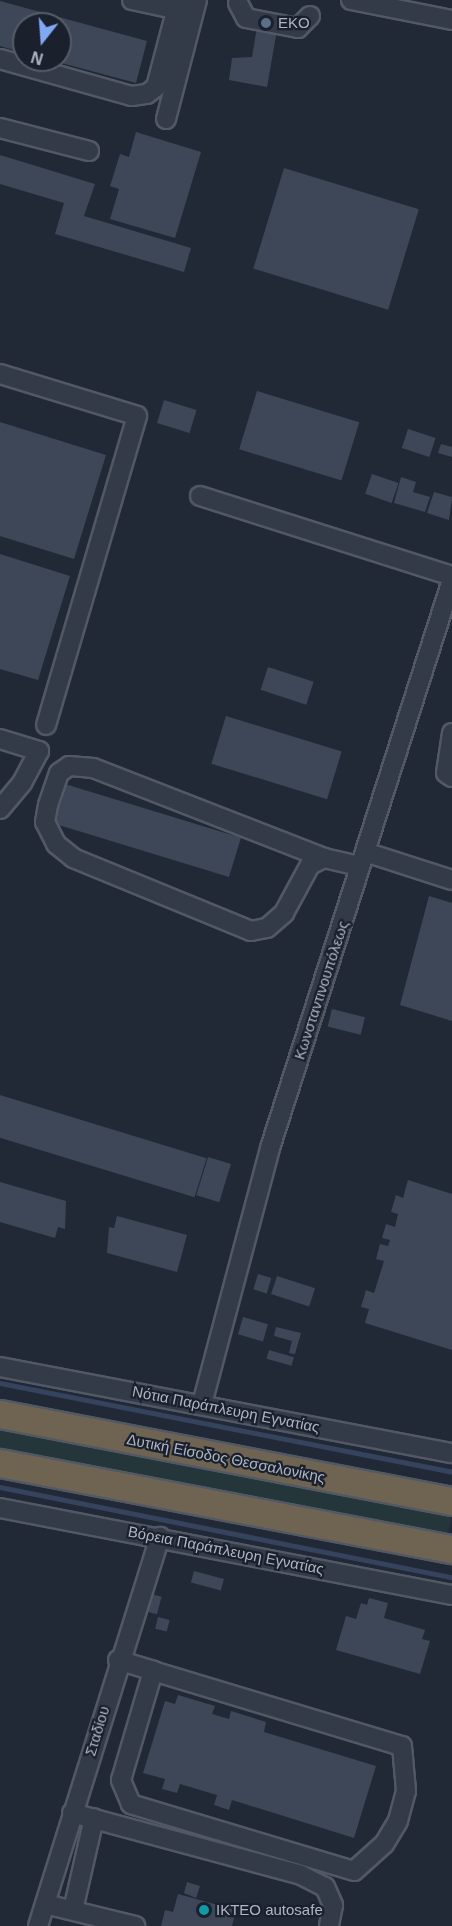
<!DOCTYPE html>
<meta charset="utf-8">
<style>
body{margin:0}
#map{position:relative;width:452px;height:1926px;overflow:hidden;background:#212937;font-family:Helvetica,sans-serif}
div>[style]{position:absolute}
.green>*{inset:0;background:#243639;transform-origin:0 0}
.stream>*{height:4.5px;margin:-2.25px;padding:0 2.25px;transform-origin:2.25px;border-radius:2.25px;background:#35435e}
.building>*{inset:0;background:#3d4757;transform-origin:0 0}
.roads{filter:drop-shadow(2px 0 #525865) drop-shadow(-2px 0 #525865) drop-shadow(0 2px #525865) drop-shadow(0 -2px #525865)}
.minor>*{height:18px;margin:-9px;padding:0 9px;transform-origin:9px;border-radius:9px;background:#343b48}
.highway>*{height:27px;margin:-13.5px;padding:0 13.5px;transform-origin:13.5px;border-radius:13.5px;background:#6e6451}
.dots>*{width:16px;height:16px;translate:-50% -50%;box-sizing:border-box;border:3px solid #1a202c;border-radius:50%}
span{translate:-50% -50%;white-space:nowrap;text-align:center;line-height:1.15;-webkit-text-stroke:4.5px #1a202c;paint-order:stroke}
.poi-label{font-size:15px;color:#aeb5c4}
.left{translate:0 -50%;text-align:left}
.street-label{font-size:15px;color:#aeb5c4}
.north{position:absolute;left:12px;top:12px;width:60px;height:60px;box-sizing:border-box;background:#1a202c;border:2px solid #555c69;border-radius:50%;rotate:197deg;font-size:16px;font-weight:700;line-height:24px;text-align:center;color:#aeb5c4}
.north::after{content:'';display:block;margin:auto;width:21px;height:27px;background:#82a7f5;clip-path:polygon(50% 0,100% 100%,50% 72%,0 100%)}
</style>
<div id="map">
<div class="green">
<div style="left:0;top:1429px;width:460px;height:19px;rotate:11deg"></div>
</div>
<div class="stream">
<div style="left:0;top:1383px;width:461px;rotate:11.1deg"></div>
<div style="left:0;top:1487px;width:461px;rotate:11.3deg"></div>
</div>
<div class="building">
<div style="clip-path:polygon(0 1px,147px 41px,136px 83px,54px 61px,60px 60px,60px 24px,24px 24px,24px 53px,0 46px)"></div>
<div style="clip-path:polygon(257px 27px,277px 30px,267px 87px,229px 80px,232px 58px,252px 57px)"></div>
<div style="clip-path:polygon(136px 132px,201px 152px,175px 238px,110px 219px,119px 189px,110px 186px,120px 154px,129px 157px)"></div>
<div style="clip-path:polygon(0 155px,95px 184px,84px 216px,191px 248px,184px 272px,55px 234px,64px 203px,0 184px)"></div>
<div style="left:284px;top:168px;width:141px;height:105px;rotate:17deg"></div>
<div style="left:257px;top:391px;width:107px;height:61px;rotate:17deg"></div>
<div style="left:164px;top:400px;width:34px;height:24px;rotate:17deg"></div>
<div style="clip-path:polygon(0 422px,106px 455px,74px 559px,0 536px)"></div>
<div style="left:408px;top:429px;width:29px;height:20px;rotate:18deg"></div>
<div style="clip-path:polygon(441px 444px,452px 447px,452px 457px,438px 453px)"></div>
<div style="left:372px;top:474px;width:28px;height:21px;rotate:19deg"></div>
<div style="clip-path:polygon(401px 477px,416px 482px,413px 492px,430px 497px,425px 512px,394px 503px)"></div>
<div style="clip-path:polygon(434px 492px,452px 497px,449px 520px,427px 513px)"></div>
<div style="clip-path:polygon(0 554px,70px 576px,38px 680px,0 669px)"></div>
<div style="left:268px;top:667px;width:48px;height:24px;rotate:18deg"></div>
<div style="left:226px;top:716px;width:121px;height:50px;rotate:17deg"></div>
<div style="left:65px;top:784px;width:184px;height:41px;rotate:17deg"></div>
<div style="clip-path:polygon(429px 896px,452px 903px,452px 1021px,400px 1005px)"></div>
<div style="left:332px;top:1009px;width:34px;height:18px;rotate:14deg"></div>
<div style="left:0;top:1095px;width:216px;height:41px;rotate:17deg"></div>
<div style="left:208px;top:1157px;width:24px;height:40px;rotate:17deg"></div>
<div style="clip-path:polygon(408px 1180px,452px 1194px,452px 1350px,365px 1323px,369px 1309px,361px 1307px,366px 1290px,374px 1293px,384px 1261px,376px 1259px,380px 1244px,388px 1246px,390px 1240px,382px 1238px,386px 1224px,395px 1227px,398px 1214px,391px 1212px,396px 1195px,403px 1198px)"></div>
<div style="clip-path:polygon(0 1182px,66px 1201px,65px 1229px,58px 1227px,55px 1238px,0 1222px)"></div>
<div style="clip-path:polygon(117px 1216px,187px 1235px,177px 1272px,107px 1253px,109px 1227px,114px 1228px)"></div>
<div style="left:258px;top:1274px;width:14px;height:16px;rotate:17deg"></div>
<div style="left:277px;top:1276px;width:40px;height:19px;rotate:18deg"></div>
<div style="left:243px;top:1317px;width:26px;height:18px;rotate:16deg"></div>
<div style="clip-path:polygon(276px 1327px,301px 1333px,295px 1354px,289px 1353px,292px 1341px,274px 1336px)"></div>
<div style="left:269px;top:1350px;width:26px;height:9px;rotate:16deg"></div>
<div style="left:194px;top:1571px;width:31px;height:12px;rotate:15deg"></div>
<div style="left:151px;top:1594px;width:11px;height:18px;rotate:15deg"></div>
<div style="clip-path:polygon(369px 1598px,388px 1603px,384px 1618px,425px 1630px,422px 1639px,430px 1641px,420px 1674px,336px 1650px,346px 1616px,356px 1619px,361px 1603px,367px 1605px)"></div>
<div style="left:158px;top:1617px;width:12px;height:12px;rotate:14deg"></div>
<div style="clip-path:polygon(178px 1695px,215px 1706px,212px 1714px,229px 1719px,231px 1711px,266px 1722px,264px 1732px,376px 1766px,354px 1838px,232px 1800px,229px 1810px,214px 1805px,217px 1795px,180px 1784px,177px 1793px,162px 1789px,165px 1779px,143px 1773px,165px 1701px,175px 1704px)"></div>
<div style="clip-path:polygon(187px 1882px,200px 1886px,196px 1898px,184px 1893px)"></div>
<div style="clip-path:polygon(178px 1894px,236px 1910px,232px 1926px,161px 1926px,165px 1910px,173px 1912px)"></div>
</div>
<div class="roads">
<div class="minor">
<div style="left:132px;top:0;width:43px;rotate:12.1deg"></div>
<div style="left:351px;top:0;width:103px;rotate:11.2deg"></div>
<div style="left:238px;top:3px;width:17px;rotate:62deg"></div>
<div style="left:246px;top:18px;width:53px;rotate:10.9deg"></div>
<div style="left:298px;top:28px;width:17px;rotate:-45deg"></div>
<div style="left:0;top:59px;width:137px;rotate:15.7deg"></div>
<div style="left:132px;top:96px;width:15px;rotate:-8deg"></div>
<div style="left:147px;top:94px;width:11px;rotate:-38deg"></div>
<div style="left:156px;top:87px;width:90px;rotate:-75.2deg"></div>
<div style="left:166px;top:119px;width:123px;rotate:-75.4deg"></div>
<div style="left:0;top:128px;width:92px;rotate:14.5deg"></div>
<div style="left:0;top:374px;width:143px;rotate:17deg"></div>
<div style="left:137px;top:416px;width:322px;rotate:106.4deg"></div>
<div style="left:200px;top:496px;width:264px;rotate:17.6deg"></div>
<div style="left:452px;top:733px;width:40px;rotate:98.5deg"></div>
<div style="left:446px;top:773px;width:7px;rotate:34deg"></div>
<div style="left:0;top:739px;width:41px;rotate:17.1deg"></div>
<div style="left:39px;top:751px;width:36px;rotate:118deg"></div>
<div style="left:22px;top:783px;width:34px;rotate:130deg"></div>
<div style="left:365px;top:852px;width:91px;rotate:17.8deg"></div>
<div style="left:324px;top:858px;width:248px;rotate:-158.7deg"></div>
<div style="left:93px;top:768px;width:24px;rotate:-175deg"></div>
<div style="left:69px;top:766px;width:12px;rotate:145deg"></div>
<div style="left:59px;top:773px;width:34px;rotate:109deg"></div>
<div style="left:48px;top:805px;width:17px;rotate:100deg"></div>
<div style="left:45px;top:822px;width:25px;rotate:63deg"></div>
<div style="left:56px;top:844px;width:22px;rotate:39deg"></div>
<div style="left:73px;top:858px;width:192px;rotate:22.3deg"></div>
<div style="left:251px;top:931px;width:16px;rotate:-11deg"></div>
<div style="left:267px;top:928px;width:23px;rotate:-41deg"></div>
<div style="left:284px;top:913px;width:55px;rotate:-61.6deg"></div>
<div style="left:310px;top:865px;width:16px;rotate:-27deg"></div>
<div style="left:324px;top:858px;width:37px;rotate:13deg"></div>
<div style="left:0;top:1367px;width:460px;rotate:10.8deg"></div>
<div style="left:202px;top:1404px;width:265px;rotate:-75.1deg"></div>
<div style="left:270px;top:1148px;width:596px;rotate:-72.23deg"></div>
<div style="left:0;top:1508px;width:460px;rotate:10.9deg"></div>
<div style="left:118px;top:1660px;width:37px;rotate:17deg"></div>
<div style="left:153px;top:1671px;width:260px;rotate:16.8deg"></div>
<div style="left:402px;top:1746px;width:45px;rotate:84.9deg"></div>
<div style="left:406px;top:1791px;width:31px;rotate:105deg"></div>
<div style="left:398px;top:1821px;width:27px;rotate:121deg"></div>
<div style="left:384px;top:1844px;width:40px;rotate:138deg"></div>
<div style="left:354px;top:1871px;width:233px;rotate:-163.3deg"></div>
<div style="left:131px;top:1804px;width:26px;rotate:-113deg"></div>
<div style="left:121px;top:1780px;width:114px;rotate:-73.6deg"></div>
<div style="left:72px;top:1813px;width:237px;rotate:15.1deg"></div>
<div style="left:301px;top:1875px;width:27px;rotate:27deg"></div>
<div style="left:325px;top:1887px;width:20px;rotate:66deg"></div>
<div style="left:333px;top:1905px;width:21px;rotate:101deg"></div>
<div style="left:45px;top:1904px;width:93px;rotate:13.7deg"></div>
<div style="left:73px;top:1910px;width:94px;rotate:-77.1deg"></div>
<div style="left:38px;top:1926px;width:408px;rotate:-72.6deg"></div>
</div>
<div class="highway">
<div style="left:0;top:1414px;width:460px;rotate:10.9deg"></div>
<div style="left:0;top:1463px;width:460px;rotate:10.8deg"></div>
</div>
</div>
<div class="dots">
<div style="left:266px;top:23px;background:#5c6f8a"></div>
<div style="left:204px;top:1910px;background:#0f9aa8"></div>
</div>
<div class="poi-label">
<span class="left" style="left:278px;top:23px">EKO</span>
<span class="left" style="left:216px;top:1910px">ΙΚΤΕΟ autosafe</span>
</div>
<div class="street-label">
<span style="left:321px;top:990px;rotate:-72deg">Κωνσταντινουπόλεως</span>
<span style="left:226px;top:1409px;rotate:11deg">Νότια Παράπλευρη Εγνατίας</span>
<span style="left:226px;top:1458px;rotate:11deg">Δυτική Είσοδος Θεσσαλονίκης</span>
<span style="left:226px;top:1550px;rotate:11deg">Βόρεια Παράπλευρη Εγνατίας</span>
<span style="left:97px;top:1731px;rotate:-73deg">Σταδίου</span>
</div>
<div class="north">N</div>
</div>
